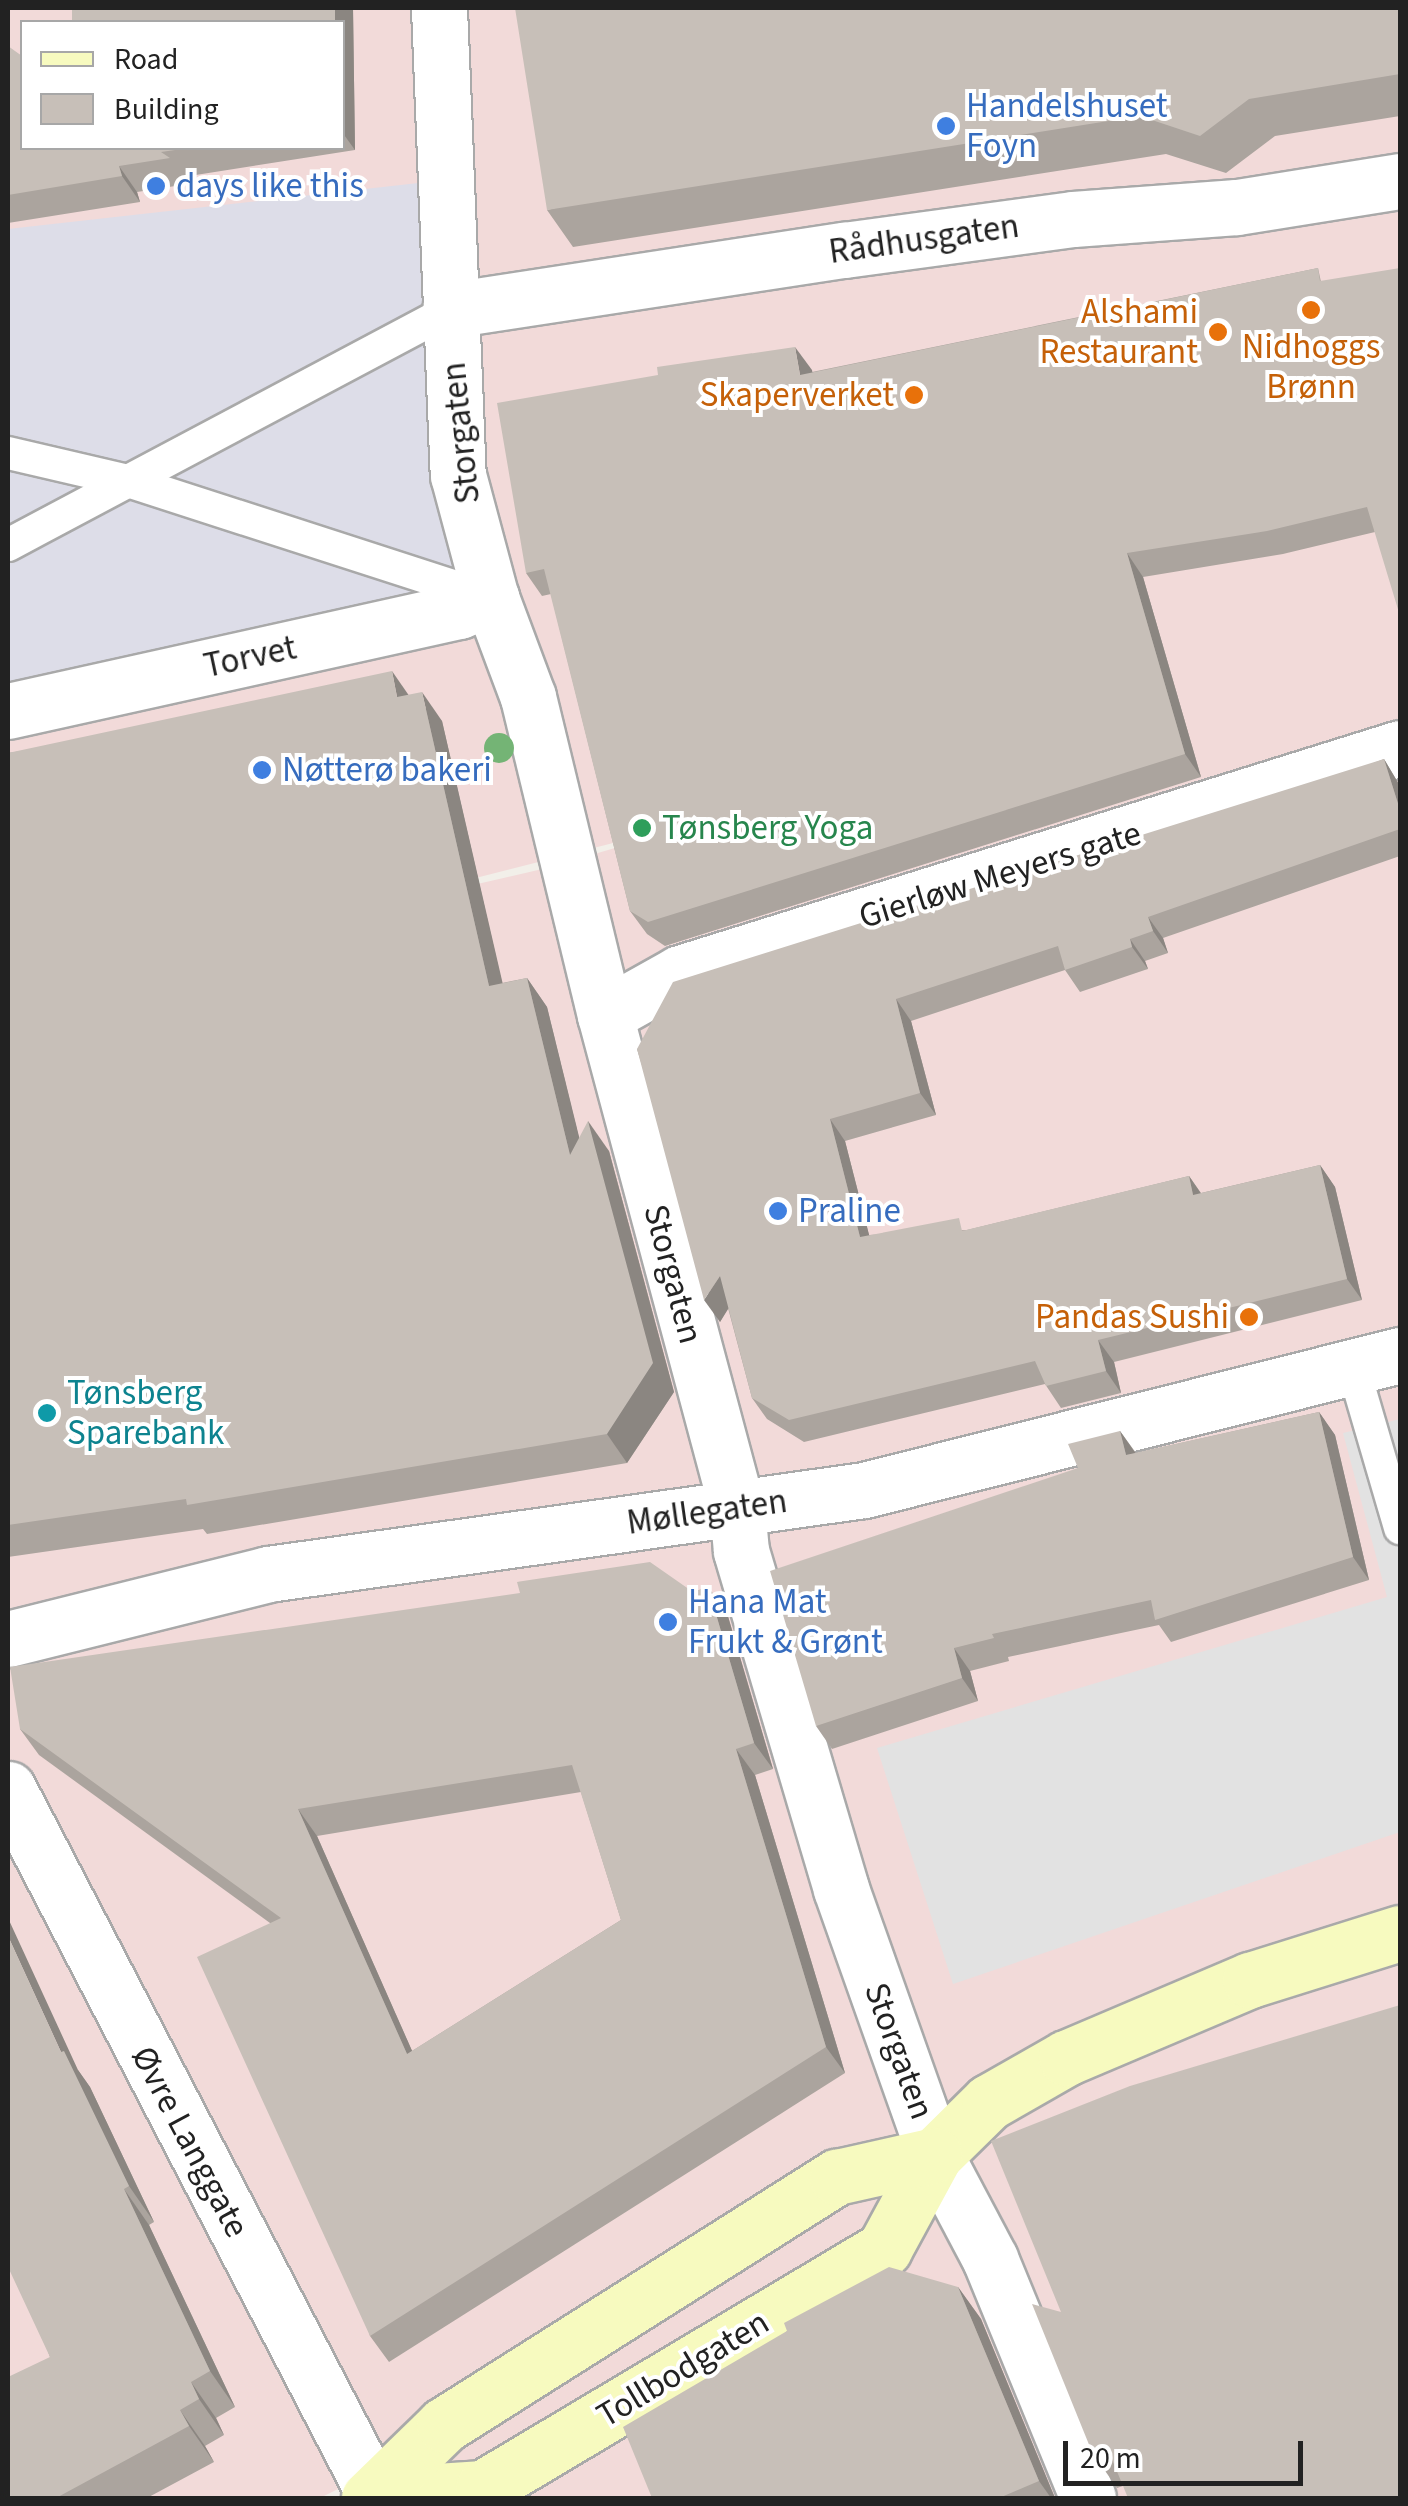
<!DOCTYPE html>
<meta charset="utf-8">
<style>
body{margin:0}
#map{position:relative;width:1408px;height:2506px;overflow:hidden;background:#f2efe9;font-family:"Source Sans 3",sans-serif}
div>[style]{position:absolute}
.commercial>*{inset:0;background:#f2dad9}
.parking>*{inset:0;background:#e2e2e2}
.plaza>*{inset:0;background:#dddde8}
.roads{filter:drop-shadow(2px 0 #a9a9a9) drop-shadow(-2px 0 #a9a9a9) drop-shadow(0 2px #a9a9a9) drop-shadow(0 -2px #a9a9a9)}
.lane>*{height:32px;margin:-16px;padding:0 16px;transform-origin:16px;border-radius:16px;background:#fff}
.street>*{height:55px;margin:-27.5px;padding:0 27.5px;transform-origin:27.5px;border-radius:27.5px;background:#fff}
.secondary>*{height:55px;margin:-27.5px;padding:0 27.5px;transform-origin:27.5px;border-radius:27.5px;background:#f7fabf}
.trees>*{width:30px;height:30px;margin:-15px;border-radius:50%;background:#74b475}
.wall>*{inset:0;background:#aba49e}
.shaded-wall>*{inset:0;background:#8b8681}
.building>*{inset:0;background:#c7bfb8;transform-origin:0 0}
.dots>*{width:28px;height:28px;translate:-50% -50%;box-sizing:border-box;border:5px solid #fff;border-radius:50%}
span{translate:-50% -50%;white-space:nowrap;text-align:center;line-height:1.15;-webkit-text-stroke:8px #fff;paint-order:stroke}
.shop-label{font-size:35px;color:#366cbe}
.left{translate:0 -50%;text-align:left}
.street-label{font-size:35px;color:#222}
.food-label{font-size:35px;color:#c56008}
.right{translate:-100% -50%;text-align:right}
.leisure-label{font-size:35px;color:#27864d}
.culture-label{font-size:35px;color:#0d838f}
.frame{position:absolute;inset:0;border:10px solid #222;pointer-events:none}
.legend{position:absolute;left:20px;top:20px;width:325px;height:130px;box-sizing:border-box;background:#fff;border:2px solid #a7a7a7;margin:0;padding:12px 18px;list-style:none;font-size:30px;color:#222}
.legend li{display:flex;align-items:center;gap:20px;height:50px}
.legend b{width:50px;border:2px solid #a7a7a7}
.scale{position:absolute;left:1063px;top:2441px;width:240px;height:45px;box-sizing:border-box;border:5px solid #222;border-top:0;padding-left:12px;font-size:30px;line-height:35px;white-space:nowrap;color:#222;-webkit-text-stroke:8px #fff;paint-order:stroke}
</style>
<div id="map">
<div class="commercial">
<div style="clip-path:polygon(evenodd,8px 8px,1400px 8px,1400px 2498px,366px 2498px,356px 2480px,320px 2498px,8px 2498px,8px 8px,22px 22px,342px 22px,342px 148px,22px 148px,22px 22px,8px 8px,739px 811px,551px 867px,295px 926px,295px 924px,739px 811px)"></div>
</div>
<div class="parking">
<div style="clip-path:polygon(1400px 1419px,1400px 1832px,953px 1984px,877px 1748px,1387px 1597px,1343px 1433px)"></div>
</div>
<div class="plaza">
<div style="clip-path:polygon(445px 180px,491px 598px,8px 711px,8px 229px)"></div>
</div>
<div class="roads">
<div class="lane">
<div style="left:8px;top:453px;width:123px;rotate:13.1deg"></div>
<div style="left:128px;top:481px;width:381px;rotate:17.9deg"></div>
<div style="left:8px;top:545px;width:501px;rotate:-28deg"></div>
<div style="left:1353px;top:1367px;width:168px;rotate:73.7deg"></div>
</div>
<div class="street">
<div style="left:439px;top:8px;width:467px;rotate:87.7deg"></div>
<div style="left:458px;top:475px;width:127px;rotate:75deg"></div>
<div style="left:491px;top:598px;width:106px;rotate:69.5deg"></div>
<div style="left:528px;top:697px;width:327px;rotate:76.4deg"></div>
<div style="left:605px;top:1015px;width:510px;rotate:75.01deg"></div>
<div style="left:737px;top:1508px;width:43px;rotate:84.7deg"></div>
<div style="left:741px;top:1551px;width:352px;rotate:73.5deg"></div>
<div style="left:841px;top:1889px;width:282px;rotate:70.5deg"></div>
<div style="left:935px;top:2155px;width:118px;rotate:62.1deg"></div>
<div style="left:990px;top:2259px;width:258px;rotate:67.7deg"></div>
<div style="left:450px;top:310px;width:399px;rotate:-8.7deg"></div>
<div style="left:844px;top:250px;width:231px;rotate:-7.7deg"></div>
<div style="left:1073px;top:219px;width:164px;rotate:-4.2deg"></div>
<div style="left:1237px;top:207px;width:165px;rotate:-9.1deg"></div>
<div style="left:8px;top:711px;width:462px;rotate:-12.5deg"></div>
<div style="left:459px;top:611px;width:35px;rotate:-22deg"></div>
<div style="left:605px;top:1015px;width:86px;rotate:-29.2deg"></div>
<div style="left:680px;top:973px;width:754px;rotate:-17.35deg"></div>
<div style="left:8px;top:1639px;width:268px;rotate:-14deg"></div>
<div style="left:268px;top:1574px;width:602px;rotate:-8.02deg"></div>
<div style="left:864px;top:1490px;width:553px;rotate:-14.14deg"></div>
<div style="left:8px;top:1789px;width:796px;rotate:62.53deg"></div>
</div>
<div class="secondary">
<div style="left:375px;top:2495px;width:108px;rotate:-3.7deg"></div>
<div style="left:483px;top:2488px;width:467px;rotate:-30.8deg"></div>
<div style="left:884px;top:2249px;width:107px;rotate:-61.5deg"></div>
<div style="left:935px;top:2155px;width:76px;rotate:-44.5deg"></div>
<div style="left:989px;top:2102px;width:89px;rotate:-29.7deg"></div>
<div style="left:1066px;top:2058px;width:200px;rotate:-23deg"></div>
<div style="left:1250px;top:1980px;width:157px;rotate:-17.4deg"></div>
<div style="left:369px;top:2498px;width:105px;rotate:-44.2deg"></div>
<div style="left:444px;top:2425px;width:465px;rotate:-32.3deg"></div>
<div style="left:837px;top:2177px;width:100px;rotate:-12.7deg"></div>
</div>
</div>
<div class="trees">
<div style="left:499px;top:748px"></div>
</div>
<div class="wall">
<div style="clip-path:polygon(72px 8px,353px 8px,355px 150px,183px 177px,188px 184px,137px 192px,140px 202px,8px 223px,8px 46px,22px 148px,342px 148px,342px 22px)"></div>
<div style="clip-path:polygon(1400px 8px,1400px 116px,1275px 136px,1226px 173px,1166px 154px,573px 247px,547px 210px)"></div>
<div style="clip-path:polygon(1318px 268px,1375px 532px,1283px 554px,1143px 577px,1201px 777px,665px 946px,647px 934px,630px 911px,551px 594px,542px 596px,526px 573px,812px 370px,812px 372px)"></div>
<div style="clip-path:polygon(408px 695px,442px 721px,502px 983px,527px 978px,547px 1007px,579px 1138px,609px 1151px,674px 1392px,627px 1463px,207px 1534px,203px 1529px,8px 1557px,8px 753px)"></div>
<div style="clip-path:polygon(1384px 759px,1400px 786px,1400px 856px,1163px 938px,1168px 953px,1145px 961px,1148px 969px,1080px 992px,1065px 970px,911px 1021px,936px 1115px,845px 1141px,869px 1235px,967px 1230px,1189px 1176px,1201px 1193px,1320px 1165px,1335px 1187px,1362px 1300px,1114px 1362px,1121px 1393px,1061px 1408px,1045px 1384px,804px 1442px,767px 1419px,752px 1398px,728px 1308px,720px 1322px,637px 1049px)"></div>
<div style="clip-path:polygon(1319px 1412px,1335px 1435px,1369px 1580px,1171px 1642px,1159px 1625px,1008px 1657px,1009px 1661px,970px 1671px,978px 1701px,832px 1749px,816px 1726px,1078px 1468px,1120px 1431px,1136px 1453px)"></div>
<div style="clip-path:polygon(evenodd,708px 1587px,727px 1613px,773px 1769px,755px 1775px,845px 2073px,389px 2362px,370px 2336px,270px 1923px,39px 1755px,20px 1729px,693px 1592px,708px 1587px,581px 1792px,621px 1920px,412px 2051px,317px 1836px,581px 1792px)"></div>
<div style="clip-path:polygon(78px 2070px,90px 2087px,154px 2222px,149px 2225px,235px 2407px,216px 2418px,224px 2435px,205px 2446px,214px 2462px,147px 2498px,8px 2498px,50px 2357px,9px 2243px)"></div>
<div style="clip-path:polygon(1130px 2086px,1123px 2486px,1117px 2488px,1092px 2452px,1061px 2312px)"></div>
<div style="clip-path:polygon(958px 2287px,981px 2319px,1055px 2498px,652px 2498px,787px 2331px)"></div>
</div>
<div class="shaded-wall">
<div style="clip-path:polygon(335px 8px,353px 8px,355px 150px,342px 132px,342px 22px,335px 22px)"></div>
<div style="clip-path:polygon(119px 166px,137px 192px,140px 202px,122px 176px)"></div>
<div style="clip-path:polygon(795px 347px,812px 370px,817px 398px,800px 375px)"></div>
<div style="clip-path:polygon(1127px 553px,1143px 577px,1201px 777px,1185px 754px)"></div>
<div style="clip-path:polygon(392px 671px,412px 700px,397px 697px)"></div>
<div style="clip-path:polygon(422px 692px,442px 721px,510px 1015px,489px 986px)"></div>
<div style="clip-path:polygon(1384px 759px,1400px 786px,1400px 810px)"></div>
<div style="clip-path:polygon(1148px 917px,1163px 938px,1168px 953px,1153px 931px)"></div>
<div style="clip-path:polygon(1130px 939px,1145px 961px,1148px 969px,1132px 947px)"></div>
<div style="clip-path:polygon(527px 978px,547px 1007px,591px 1185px,570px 1155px)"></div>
<div style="clip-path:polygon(896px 999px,911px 1021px,936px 1115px,920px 1093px)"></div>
<div style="clip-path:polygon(830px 1119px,845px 1141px,875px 1258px,860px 1237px)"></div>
<div style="clip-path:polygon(588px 1121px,609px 1151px,674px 1392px,627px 1463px,607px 1434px)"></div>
<div style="clip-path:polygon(1320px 1165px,1335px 1187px,1362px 1300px,1347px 1279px)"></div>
<div style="clip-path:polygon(1189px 1176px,1204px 1198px,1193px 1195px)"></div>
<div style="clip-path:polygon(720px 1276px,735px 1298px,720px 1322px,704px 1300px)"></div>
<div style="clip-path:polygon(1098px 1340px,1114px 1362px,1121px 1393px,1106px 1371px)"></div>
<div style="clip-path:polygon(1319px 1412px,1335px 1435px,1369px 1580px,1353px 1557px)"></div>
<div style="clip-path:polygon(1120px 1431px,1136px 1454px,1126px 1455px)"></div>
<div style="clip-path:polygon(708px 1587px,727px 1613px,773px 1769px,754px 1743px)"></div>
<div style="clip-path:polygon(954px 1648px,970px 1671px,978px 1701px,962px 1678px)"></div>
<div style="clip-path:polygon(736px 1749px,755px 1775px,845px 2073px,826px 2047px)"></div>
<div style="clip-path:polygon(298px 1809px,317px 1836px,425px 2080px,407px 2054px)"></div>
<div style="clip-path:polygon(8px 1918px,78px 2070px,90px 2087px,154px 2222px,129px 2186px,61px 2052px,8px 1936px)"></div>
<div style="clip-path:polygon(124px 2189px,149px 2225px,235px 2407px,210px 2371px)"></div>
<div style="clip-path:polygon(958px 2287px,981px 2319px,1055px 2498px,1051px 2498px,1039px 2481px)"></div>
<div style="clip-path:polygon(191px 2382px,216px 2418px,224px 2435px,199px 2399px)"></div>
<div style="clip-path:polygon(180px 2410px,205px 2446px,214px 2462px,189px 2426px)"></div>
</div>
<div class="building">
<div style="left:72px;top:8px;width:263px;height:14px"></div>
<div style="clip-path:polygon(515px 8px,1400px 8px,1400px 74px,1249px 99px,1200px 136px,1140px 116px,547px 210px)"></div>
<div style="clip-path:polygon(8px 46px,22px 56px,22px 148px,189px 148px,161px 152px,170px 158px,119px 166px,122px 176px,8px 195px)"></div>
<div style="clip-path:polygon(1318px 268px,1320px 281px,1400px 268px,1400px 616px,1367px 507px,1267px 531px,1127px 553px,1185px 754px,648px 922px,630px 911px,544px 569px,526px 573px,497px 403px,658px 375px,657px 367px,795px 347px,800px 375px)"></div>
<div style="clip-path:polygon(392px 671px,397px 697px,422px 692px,489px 986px,527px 978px,570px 1155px,588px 1121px,653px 1363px,607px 1434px,187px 1505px,186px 1499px,8px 1525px,8px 753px)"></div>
<div style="clip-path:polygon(1384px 759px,1400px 810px,1400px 829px,1148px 917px,1153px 931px,1130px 939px,1132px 947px,1065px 970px,1058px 946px,896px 999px,920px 1093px,830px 1119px,860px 1237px,959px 1218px,962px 1231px,1189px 1176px,1193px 1195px,1320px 1165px,1347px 1279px,1098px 1340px,1106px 1371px,1046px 1386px,1035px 1361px,789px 1420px,752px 1398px,720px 1276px,704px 1300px,637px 1049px,673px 982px)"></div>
<div style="clip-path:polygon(1319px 1412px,1353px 1557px,1155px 1620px,1151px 1600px,992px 1634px,994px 1638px,954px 1648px,962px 1678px,816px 1726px,770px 1571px,1078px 1468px,1068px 1444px,1120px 1431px,1126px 1455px)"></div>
<div style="clip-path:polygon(evenodd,650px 1562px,693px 1592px,708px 1587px,754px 1743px,736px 1749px,826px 2047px,370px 2336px,197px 1957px,281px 1918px,20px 1729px,10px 1667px,520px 1593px,517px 1582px,650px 1562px,572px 1765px,621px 1920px,407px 2054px,298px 1809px,572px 1765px)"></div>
<div style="clip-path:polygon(8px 1936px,61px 2052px,64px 2051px,129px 2186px,124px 2189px,210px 2371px,191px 2382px,199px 2399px,180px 2410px,189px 2426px,56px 2498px,8px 2498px,8px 2377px,50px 2357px,8px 2267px,8px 2244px,9px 2243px,8px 2240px)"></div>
<div style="clip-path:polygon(1400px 2005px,1400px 2498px,1128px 2498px,1106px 2445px,1092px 2452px,1032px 2304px,1061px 2312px,991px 2141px,1130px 2086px)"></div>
<div style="clip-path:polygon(889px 2267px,958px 2287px,1039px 2481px,999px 2498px,652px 2498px,623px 2427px,787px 2331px,784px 2323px)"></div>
</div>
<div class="dots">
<div style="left:946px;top:126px;background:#3f7fe0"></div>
<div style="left:156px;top:186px;background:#3f7fe0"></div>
<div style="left:1311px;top:310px;background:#e8710a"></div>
<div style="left:1218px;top:332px;background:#e8710a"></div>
<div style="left:914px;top:395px;background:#e8710a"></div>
<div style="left:262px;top:770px;background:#3f7fe0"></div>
<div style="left:642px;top:828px;background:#2e9e5b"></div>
<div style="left:778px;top:1211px;background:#3f7fe0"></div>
<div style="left:1249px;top:1317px;background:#e8710a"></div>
<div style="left:47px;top:1413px;background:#0f9aa8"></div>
<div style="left:668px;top:1622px;background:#3f7fe0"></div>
</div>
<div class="shop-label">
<span class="left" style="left:966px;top:126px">Handelshuset<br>Foyn</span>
<span class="left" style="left:176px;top:186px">days like this</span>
<span class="left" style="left:282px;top:770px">Nøtterø bakeri</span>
<span class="left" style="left:798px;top:1211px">Praline</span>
<span class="left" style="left:688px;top:1622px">Hana Mat<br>Frukt &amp; Grønt</span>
</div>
<div class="street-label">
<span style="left:924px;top:239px;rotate:-8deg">Rådhusgaten</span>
<span style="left:461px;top:433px;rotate:-96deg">Storgaten</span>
<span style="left:250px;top:657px;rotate:-12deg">Torvet</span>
<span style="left:1000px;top:875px;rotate:-17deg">Gierløw Meyers gate</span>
<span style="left:673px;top:1274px;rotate:75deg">Storgaten</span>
<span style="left:707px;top:1512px;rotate:-8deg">Møllegaten</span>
<span style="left:899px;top:2051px;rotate:70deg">Storgaten</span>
<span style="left:190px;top:2142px;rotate:62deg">Øvre Langgate</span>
<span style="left:683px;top:2369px;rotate:-31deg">Tollbodgaten</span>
</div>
<div class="food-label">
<span class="right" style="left:1198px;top:332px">Alshami<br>Restaurant</span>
<span style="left:1311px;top:367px">Nidhoggs<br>Brønn</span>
<span class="right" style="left:894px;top:395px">Skaperverket</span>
<span class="right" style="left:1229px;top:1317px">Pandas Sushi</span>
</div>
<div class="leisure-label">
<span class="left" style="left:662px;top:828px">Tønsberg Yoga</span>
</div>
<div class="culture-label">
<span class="left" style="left:67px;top:1413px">Tønsberg<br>Sparebank</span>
</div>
<div class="frame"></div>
<ul class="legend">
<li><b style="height:12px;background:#f7fabf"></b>Road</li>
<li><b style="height:28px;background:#c7bfb8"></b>Building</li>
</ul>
<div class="scale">20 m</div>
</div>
